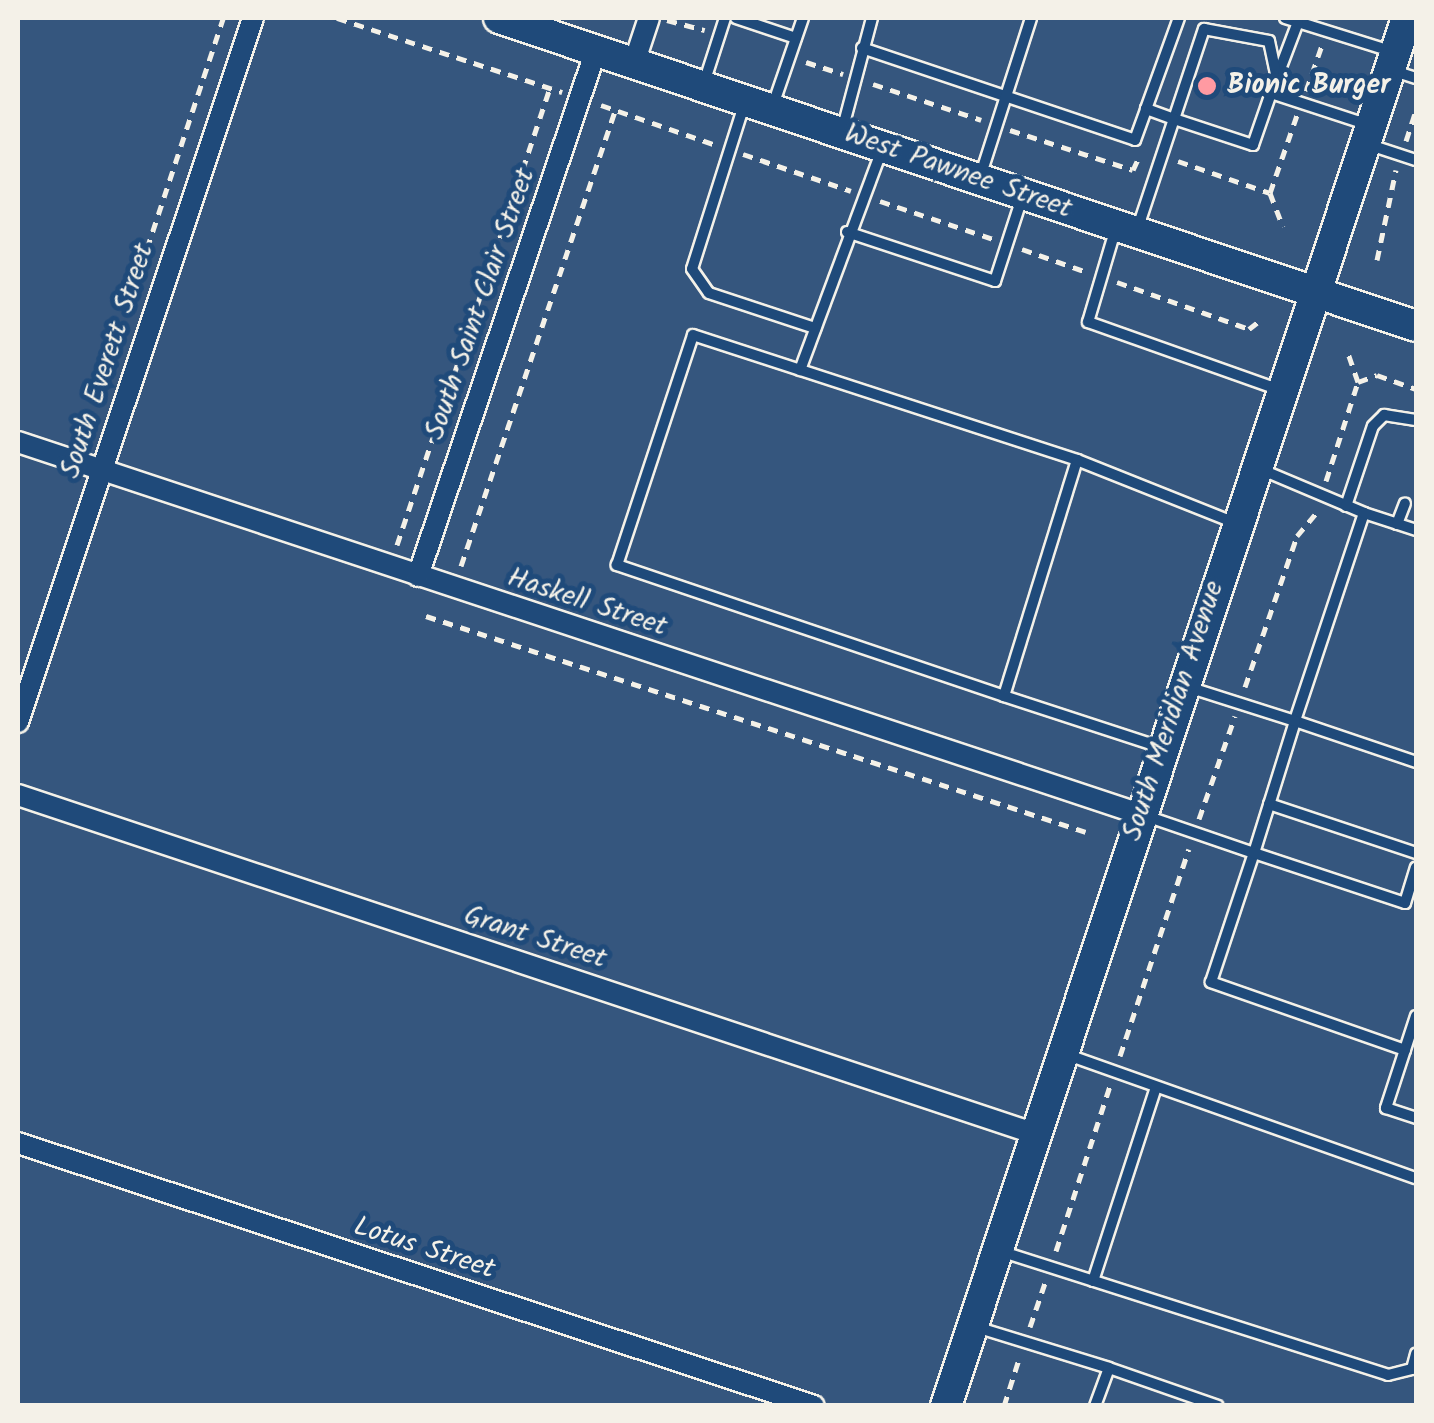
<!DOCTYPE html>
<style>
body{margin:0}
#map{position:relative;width:1434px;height:1423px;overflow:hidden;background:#35567e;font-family:Kalam,sans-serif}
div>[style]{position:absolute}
.path>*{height:5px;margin-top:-2.5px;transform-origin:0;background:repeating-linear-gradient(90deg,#f4f1e8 0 10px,transparent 0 18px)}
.roads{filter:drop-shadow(2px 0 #f4f1e8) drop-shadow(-2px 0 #f4f1e8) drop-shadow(0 2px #f4f1e8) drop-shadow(0 -2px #f4f1e8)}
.service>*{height:10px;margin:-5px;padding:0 5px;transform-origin:5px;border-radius:5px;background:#1f4a7a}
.minor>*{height:20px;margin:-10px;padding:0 10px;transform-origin:10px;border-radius:10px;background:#1f4a7a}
.secondary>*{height:30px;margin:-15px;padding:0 15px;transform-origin:15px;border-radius:15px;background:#1f4a7a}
.dots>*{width:28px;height:28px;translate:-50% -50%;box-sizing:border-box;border:5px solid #1f4a7a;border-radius:50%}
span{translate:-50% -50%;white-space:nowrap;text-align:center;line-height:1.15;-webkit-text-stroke:10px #1f4a7a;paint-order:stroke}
.poi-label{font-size:28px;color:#f4f1e8;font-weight:700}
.left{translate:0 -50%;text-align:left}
.street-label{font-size:28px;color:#f4f1e8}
.frame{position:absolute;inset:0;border:20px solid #f4f1e8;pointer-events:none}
</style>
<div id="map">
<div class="path">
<div style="left:337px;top:18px;width:237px;rotate:18.2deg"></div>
<div style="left:667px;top:20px;width:39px;rotate:15deg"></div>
<div style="left:806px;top:62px;width:39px;rotate:18deg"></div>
<div style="left:873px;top:84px;width:114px;rotate:18.4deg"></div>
<div style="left:1306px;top:91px;width:49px;rotate:-70.8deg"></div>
<div style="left:601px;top:105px;width:119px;rotate:19.2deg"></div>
<div style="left:1010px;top:130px;width:129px;rotate:18deg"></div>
<div style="left:1133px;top:170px;width:14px;rotate:-65deg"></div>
<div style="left:1406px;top:141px;width:32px;rotate:-72deg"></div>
<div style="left:743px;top:154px;width:114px;rotate:18.9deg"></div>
<div style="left:1178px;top:161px;width:97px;rotate:19.2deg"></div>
<div style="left:1270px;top:193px;width:36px;rotate:69deg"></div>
<div style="left:1270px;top:193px;width:83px;rotate:-70.9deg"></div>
<div style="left:880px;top:201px;width:119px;rotate:18.6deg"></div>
<div style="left:1022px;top:249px;width:69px;rotate:19.5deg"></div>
<div style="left:1377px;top:260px;width:92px;rotate:-78.1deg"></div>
<div style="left:1117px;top:282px;width:140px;rotate:19.6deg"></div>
<div style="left:1249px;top:329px;width:11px;rotate:-38deg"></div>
<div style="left:130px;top:300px;width:297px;rotate:-71.7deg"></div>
<div style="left:1358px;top:382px;width:20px;rotate:-20deg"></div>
<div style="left:1377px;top:375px;width:41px;rotate:19.7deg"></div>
<div style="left:1326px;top:481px;width:104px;rotate:-72.1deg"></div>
<div style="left:1358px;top:382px;width:31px;rotate:-109deg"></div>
<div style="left:397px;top:545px;width:482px;rotate:-71.5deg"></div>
<div style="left:461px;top:566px;width:481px;rotate:-71.3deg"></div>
<div style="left:426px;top:616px;width:694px;rotate:18.12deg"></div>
<div style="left:1245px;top:687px;width:160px;rotate:-71deg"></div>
<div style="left:1297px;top:536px;width:33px;rotate:-50deg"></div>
<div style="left:1199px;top:819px;width:109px;rotate:-70.7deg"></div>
<div style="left:1120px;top:1056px;width:218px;rotate:-71.6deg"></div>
<div style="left:1056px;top:1251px;width:174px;rotate:-71.9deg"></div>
<div style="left:1030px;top:1327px;width:50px;rotate:-71.2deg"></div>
<div style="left:1004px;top:1406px;width:52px;rotate:-72.3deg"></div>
</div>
<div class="roads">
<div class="service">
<div style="left:736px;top:18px;width:63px;rotate:18.4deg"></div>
<div style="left:1285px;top:18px;width:114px;rotate:17.3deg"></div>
<div style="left:1298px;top:22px;width:76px;rotate:110.8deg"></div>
<div style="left:1271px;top:93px;width:103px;rotate:18.1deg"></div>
<div style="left:862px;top:48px;width:288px;rotate:18.6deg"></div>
<div style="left:1135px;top:140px;width:33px;rotate:-70deg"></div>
<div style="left:1394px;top:71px;width:23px;rotate:18deg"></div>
<div style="left:704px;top:83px;width:68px;rotate:-72.1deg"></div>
<div style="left:1271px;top:93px;width:55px;rotate:109.1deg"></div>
<div style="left:1253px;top:145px;width:83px;rotate:-161.8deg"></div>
<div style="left:1174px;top:119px;width:95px;rotate:-71.6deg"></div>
<div style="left:1204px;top:29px;width:66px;rotate:10.5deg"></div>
<div style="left:1269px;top:41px;width:38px;rotate:78deg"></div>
<div style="left:745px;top:102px;width:175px;rotate:107.6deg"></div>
<div style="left:692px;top:269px;width:29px;rotate:55deg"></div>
<div style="left:709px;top:293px;width:112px;rotate:18.3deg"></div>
<div style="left:772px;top:108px;width:95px;rotate:-71deg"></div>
<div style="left:843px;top:127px;width:113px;rotate:-75.1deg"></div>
<div style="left:1370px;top:145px;width:48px;rotate:18.1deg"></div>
<div style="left:981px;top:174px;width:164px;rotate:-72.2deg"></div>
<div style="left:1137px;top:230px;width:117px;rotate:-71.6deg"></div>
<div style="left:1174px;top:119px;width:30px;rotate:-160deg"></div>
<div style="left:1146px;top:109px;width:97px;rotate:-70.1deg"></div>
<div style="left:1115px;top:231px;width:95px;rotate:106.5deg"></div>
<div style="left:1088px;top:322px;width:204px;rotate:19.5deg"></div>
<div style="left:847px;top:232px;width:156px;rotate:18.3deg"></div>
<div style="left:995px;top:281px;width:90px;rotate:-72deg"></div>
<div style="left:800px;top:370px;width:233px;rotate:-69.6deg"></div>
<div style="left:1077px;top:460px;width:247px;rotate:107.2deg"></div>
<div style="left:1004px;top:696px;width:409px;rotate:-161.3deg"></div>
<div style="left:617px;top:565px;width:242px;rotate:-71.7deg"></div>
<div style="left:693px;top:335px;width:404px;rotate:18deg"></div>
<div style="left:1077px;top:460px;width:170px;rotate:21.7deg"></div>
<div style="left:1260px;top:469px;width:113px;rotate:22.9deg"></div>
<div style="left:1364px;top:513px;width:219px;rotate:108.4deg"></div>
<div style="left:1295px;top:721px;width:128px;rotate:18.7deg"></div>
<div style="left:1346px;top:506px;width:84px;rotate:-71.4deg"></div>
<div style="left:1373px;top:426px;width:16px;rotate:-45deg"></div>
<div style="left:1384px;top:415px;width:32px;rotate:9deg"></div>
<div style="left:1364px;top:513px;width:55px;rotate:18.1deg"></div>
<div style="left:1397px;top:524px;width:22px;rotate:-69deg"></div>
<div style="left:1004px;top:696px;width:164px;rotate:18.1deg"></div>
<div style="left:1269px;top:804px;width:155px;rotate:18.4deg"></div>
<div style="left:1146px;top:816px;width:114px;rotate:18.9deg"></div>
<div style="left:1254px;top:853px;width:138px;rotate:-72.7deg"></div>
<div style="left:1295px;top:721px;width:109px;rotate:-162.4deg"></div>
<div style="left:1416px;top:1016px;width:97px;rotate:108.1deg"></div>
<div style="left:1386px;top:1108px;width:32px;rotate:18deg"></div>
<div style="left:1405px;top:1050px;width:206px;rotate:-160.7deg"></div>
<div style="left:1211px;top:982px;width:136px;rotate:-71.6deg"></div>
<div style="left:1254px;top:853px;width:159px;rotate:18.3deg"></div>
<div style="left:1405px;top:903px;width:37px;rotate:-73deg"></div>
<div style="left:1068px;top:1055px;width:369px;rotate:19.5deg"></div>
<div style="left:1003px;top:1252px;width:404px;rotate:17.7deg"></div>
<div style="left:1388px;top:1375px;width:25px;rotate:-14deg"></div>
<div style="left:1412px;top:1369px;width:16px;rotate:-75deg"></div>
<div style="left:1093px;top:1281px;width:204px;rotate:-72deg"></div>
<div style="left:976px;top:1327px;width:139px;rotate:17.1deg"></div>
<div style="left:1095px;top:1406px;width:40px;rotate:-69.8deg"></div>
<div style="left:1109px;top:1368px;width:115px;rotate:19.2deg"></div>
</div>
<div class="minor">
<div style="left:634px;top:63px;width:47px;rotate:-71.6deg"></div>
<div style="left:18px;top:442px;width:1182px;rotate:18.34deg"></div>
<div style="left:418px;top:576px;width:555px;rotate:-71.3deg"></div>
<div style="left:18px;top:722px;width:742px;rotate:-71.54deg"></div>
<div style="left:18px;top:795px;width:1073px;rotate:18.42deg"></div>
<div style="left:18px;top:1143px;width:838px;rotate:18.28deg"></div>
</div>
<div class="secondary">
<div style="left:499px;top:18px;width:967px;rotate:18.57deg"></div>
<div style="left:946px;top:1406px;width:1463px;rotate:-71.63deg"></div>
</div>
</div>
<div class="dots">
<div style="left:1207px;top:86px;background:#ff9aa2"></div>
</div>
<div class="poi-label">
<span class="left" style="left:1227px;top:86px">Bionic Burger</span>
</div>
<div class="street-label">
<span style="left:958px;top:172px;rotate:19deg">West Pawnee Street</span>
<span style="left:481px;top:304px;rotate:-71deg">South Saint Clair Street</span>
<span style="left:108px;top:361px;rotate:-72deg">South Everett Street</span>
<span style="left:587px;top:603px;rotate:18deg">Haskell Street</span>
<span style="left:1174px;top:711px;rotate:-72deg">South Meridian Avenue</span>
<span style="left:535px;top:938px;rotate:18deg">Grant Street</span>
<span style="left:424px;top:1249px;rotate:18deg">Lotus Street</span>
</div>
<div class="frame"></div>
</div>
